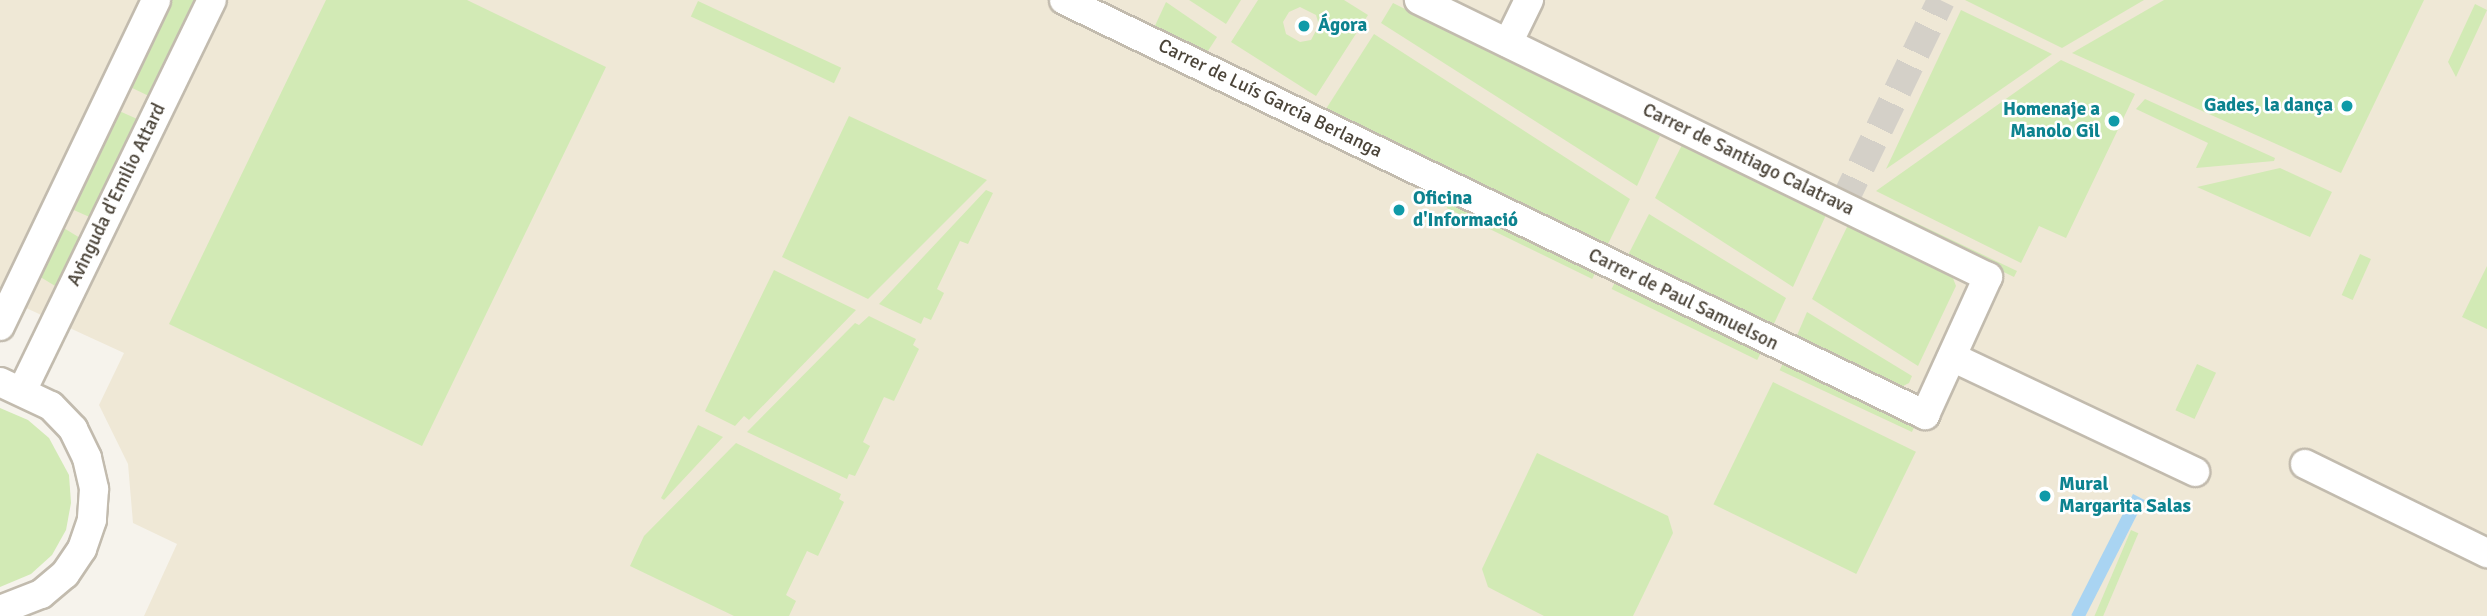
<!DOCTYPE html>
<meta charset="utf-8">
<style>
body{margin:0}
#map{position:relative;width:2487px;height:616px;overflow:hidden;background:#f6f3ec;font-family:Signika,sans-serif}
div>[style]{position:absolute}
.education>*{inset:0;background:#efe8d6}
.green>*{inset:0;background:#d2eab5;transform-origin:0 0}
.water>*{inset:0;background:#a9d4f2;transform-origin:0 0}
.street-tunnel>*{height:28px;margin-top:-14px;transform-origin:0;background:repeating-linear-gradient(90deg,#d4d0c8 0 28px,transparent 0 42px)}
.roads{filter:drop-shadow(2px 0 #c2bbae) drop-shadow(-2px 0 #c2bbae) drop-shadow(0 2px #c2bbae) drop-shadow(0 -2px #c2bbae)}
.street>*{height:28px;margin:-14px;padding:0 14px;transform-origin:14px;border-radius:14px;background:#fff}
.dots>*{width:19px;height:19px;translate:-50% -50%;box-sizing:border-box;border:4px solid #fff;border-radius:50%}
span{translate:-50% -50%;white-space:nowrap;text-align:center;line-height:1.15;-webkit-text-stroke:5px #fff;paint-order:stroke}
.culture-label{font-size:19px;color:#0d838f;font-weight:700}
.left{translate:0 -50%;text-align:left}
.right{translate:-100% -50%;text-align:right}
.street-label{font-size:19px;color:#4b4439}
</style>
<div id="map">
<div class="education">
<div style="clip-path:polygon(0 0,2487px 0,2487px 616px,144px 616px,177px 544px,133px 523px,128px 464px,99px 405px,124px 353px,0 296px)"></div>
</div>
<div class="green">
<div style="clip-path:polygon(170px 0,197px 0,151px 97px,128px 86px)"></div>
<div style="clip-path:polygon(326px 0,467px 0,606px 67px,422px 446px,169px 324px)"></div>
<div style="clip-path:polygon(1189px 0,1241px 0,1226px 24px)"></div>
<div style="clip-path:polygon(evenodd,1258px 0,1344px 0,1368px 15px,1316px 96px,1231px 42px,1258px 0,1300px 7px,1316px 15px,1319px 25px,1311px 40px,1300px 42px,1286px 34px,1283px 22px,1289px 12px,1300px 7px)"></div>
<div style="clip-path:polygon(1965px 0,2144px 0,2062px 48px)"></div>
<div style="clip-path:polygon(2164px 0,2424px 0,2341px 173px,2072px 53px)"></div>
<div style="left:698px;top:1px;width:158px;height:17px;rotate:25deg"></div>
<div style="clip-path:polygon(1166px 2px,1217px 37px,1206px 54px,1153px 30px)"></div>
<div style="clip-path:polygon(1393px 3px,1660px 136px,1637px 186px,1381px 23px)"></div>
<div style="clip-path:polygon(2475px 4px,2487px 10px,2456px 77px,2448px 62px)"></div>
<div style="clip-path:polygon(1961px 10px,2052px 54px,1886px 169px)"></div>
<div style="clip-path:polygon(1374px 34px,1630px 199px,1606px 248px,1324px 112px)"></div>
<div style="clip-path:polygon(2061px 60px,2135px 94px,2066px 238px,2039px 226px,2021px 263px,1876px 191px)"></div>
<div style="clip-path:polygon(2145px 99px,2275px 158px,2274px 161px,2196px 168px,2208px 143px,2136px 109px)"></div>
<div style="left:117px;top:110px;width:27px;height:109px;rotate:24deg"></div>
<div style="clip-path:polygon(849px 116px,987px 180px,868px 299px,782px 257px)"></div>
<div style="clip-path:polygon(1682px 145px,1826px 215px,1793px 287px,1655px 198px)"></div>
<div style="clip-path:polygon(2280px 168px,2332px 192px,2310px 237px,2197px 187px)"></div>
<div style="clip-path:polygon(986px 190px,993px 193px,968px 244px,960px 241px,937px 289px,944px 293px,931px 320px,924px 317px,921px 324px,879px 304px)"></div>
<div style="left:1451px;top:199px;width:162px;height:10px;rotate:26deg"></div>
<div style="clip-path:polygon(1868px 200px,2017px 271px,2014px 277px,1866px 205px)"></div>
<div style="clip-path:polygon(1649px 214px,1786px 298px,1772px 328px,1626px 259px)"></div>
<div style="clip-path:polygon(1848px 225px,1951px 273px,1956px 286px,1918px 366px,1812px 299px)"></div>
<div style="left:62px;top:227px;width:26px;height:54px;rotate:31deg"></div>
<div style="left:2360px;top:254px;width:12px;height:45px;rotate:24deg"></div>
<div style="clip-path:polygon(2487px 266px,2487px 329px,2462px 317px)"></div>
<div style="clip-path:polygon(774px 270px,856px 310px,749px 420px,744px 416px,735px 426px,705px 411px)"></div>
<div style="left:1616px;top:280px;width:162px;height:10px;rotate:26deg"></div>
<div style="clip-path:polygon(1807px 312px,1912px 376px,1909px 383px,1899px 388px,1795px 340px)"></div>
<div style="clip-path:polygon(869px 316px,916px 339px,913px 345px,919px 349px,894px 401px,884px 397px,863px 442px,870px 446px,855px 476px,849px 474px,847px 479px,747px 432px,855px 323px,859px 325px)"></div>
<div style="left:1783px;top:363px;width:146px;height:8px;rotate:25deg"></div>
<div style="left:2197px;top:364px;width:21px;height:51px;rotate:25deg"></div>
<div style="left:1773px;top:382px;width:159px;height:136px;rotate:26deg"></div>
<div style="clip-path:polygon(0 408px,28px 420px,49px 438px,69px 475px,71px 503px,66px 530px,52px 555px,31px 574px,0 587px)"></div>
<div style="clip-path:polygon(698px 425px,723px 437px,664px 500px,661px 498px)"></div>
<div style="clip-path:polygon(736px 443px,841px 494px,839px 499px,844px 502px,818px 556px,807px 551px,786px 595px,796px 601px,789px 616px,734px 616px,630px 566px,644px 536px)"></div>
<div style="clip-path:polygon(1537px 453px,1668px 516px,1673px 533px,1633px 616px,1544px 616px,1488px 587px,1482px 569px)"></div>
<div style="left:2131px;top:530px;width:8px;height:95px;rotate:23deg"></div>
</div>
<div class="water">
<div style="left:2133px;top:494px;width:13px;height:136px;rotate:27deg"></div>
</div>
<div class="street-tunnel">
<div style="left:1843px;top:204px;width:226px;rotate:-64.3deg"></div>
</div>
<div class="roads">
<div class="street">
<div style="left:1064px;top:0;width:956px;rotate:25.73deg"></div>
<div style="left:1925px;top:415px;width:152px;rotate:-65.5deg"></div>
<div style="left:1988px;top:277px;width:633px;rotate:-154.04deg"></div>
<div style="left:1508px;top:43px;width:48px;rotate:-64deg"></div>
<div style="left:0;top:326px;width:361px;rotate:-64.4deg"></div>
<div style="left:1952px;top:357px;width:269px;rotate:25.3deg"></div>
<div style="left:0;top:382px;width:56px;rotate:25.2deg"></div>
<div style="left:51px;top:406px;width:32px;rotate:46deg"></div>
<div style="left:73px;top:429px;width:32px;rotate:64deg"></div>
<div style="left:87px;top:458px;width:32px;rotate:77deg"></div>
<div style="left:94px;top:489px;width:31px;rotate:94deg"></div>
<div style="left:92px;top:520px;width:31px;rotate:109deg"></div>
<div style="left:82px;top:549px;width:30px;rotate:124deg"></div>
<div style="left:65px;top:574px;width:31px;rotate:140deg"></div>
<div style="left:41px;top:594px;width:44px;rotate:158.7deg"></div>
<div style="left:23px;top:389px;width:432px;rotate:-64.1deg"></div>
<div style="left:2305px;top:464px;width:203px;rotate:26.1deg"></div>
</div>
</div>
<div class="dots">
<div style="left:1304px;top:26px;background:#0f9aa8"></div>
<div style="left:2347px;top:106px;background:#0f9aa8"></div>
<div style="left:2114px;top:121px;background:#0f9aa8"></div>
<div style="left:1399px;top:210px;background:#0f9aa8"></div>
<div style="left:2045px;top:496px;background:#0f9aa8"></div>
</div>
<div class="culture-label">
<span class="left" style="left:1318px;top:26px">Ágora</span>
<span class="right" style="left:2333px;top:106px">Gades, la dança</span>
<span class="right" style="left:2100px;top:121px">Homenaje a<br>Manolo Gil</span>
<span class="left" style="left:1413px;top:210px">Oficina<br>d'Informació</span>
<span class="left" style="left:2059px;top:496px">Mural<br>Margarita Salas</span>
</div>
<div class="street-label">
<span style="left:1270px;top:99px;rotate:26deg">Carrer de Luís García Berlanga</span>
<span style="left:1748px;top:160px;rotate:26deg">Carrer de Santiago Calatrava</span>
<span style="left:117px;top:195px;rotate:-64deg">Avinguda d'Emilio Attard</span>
<span style="left:1683px;top:300px;rotate:26deg">Carrer de Paul Samuelson</span>
</div>
</div>
